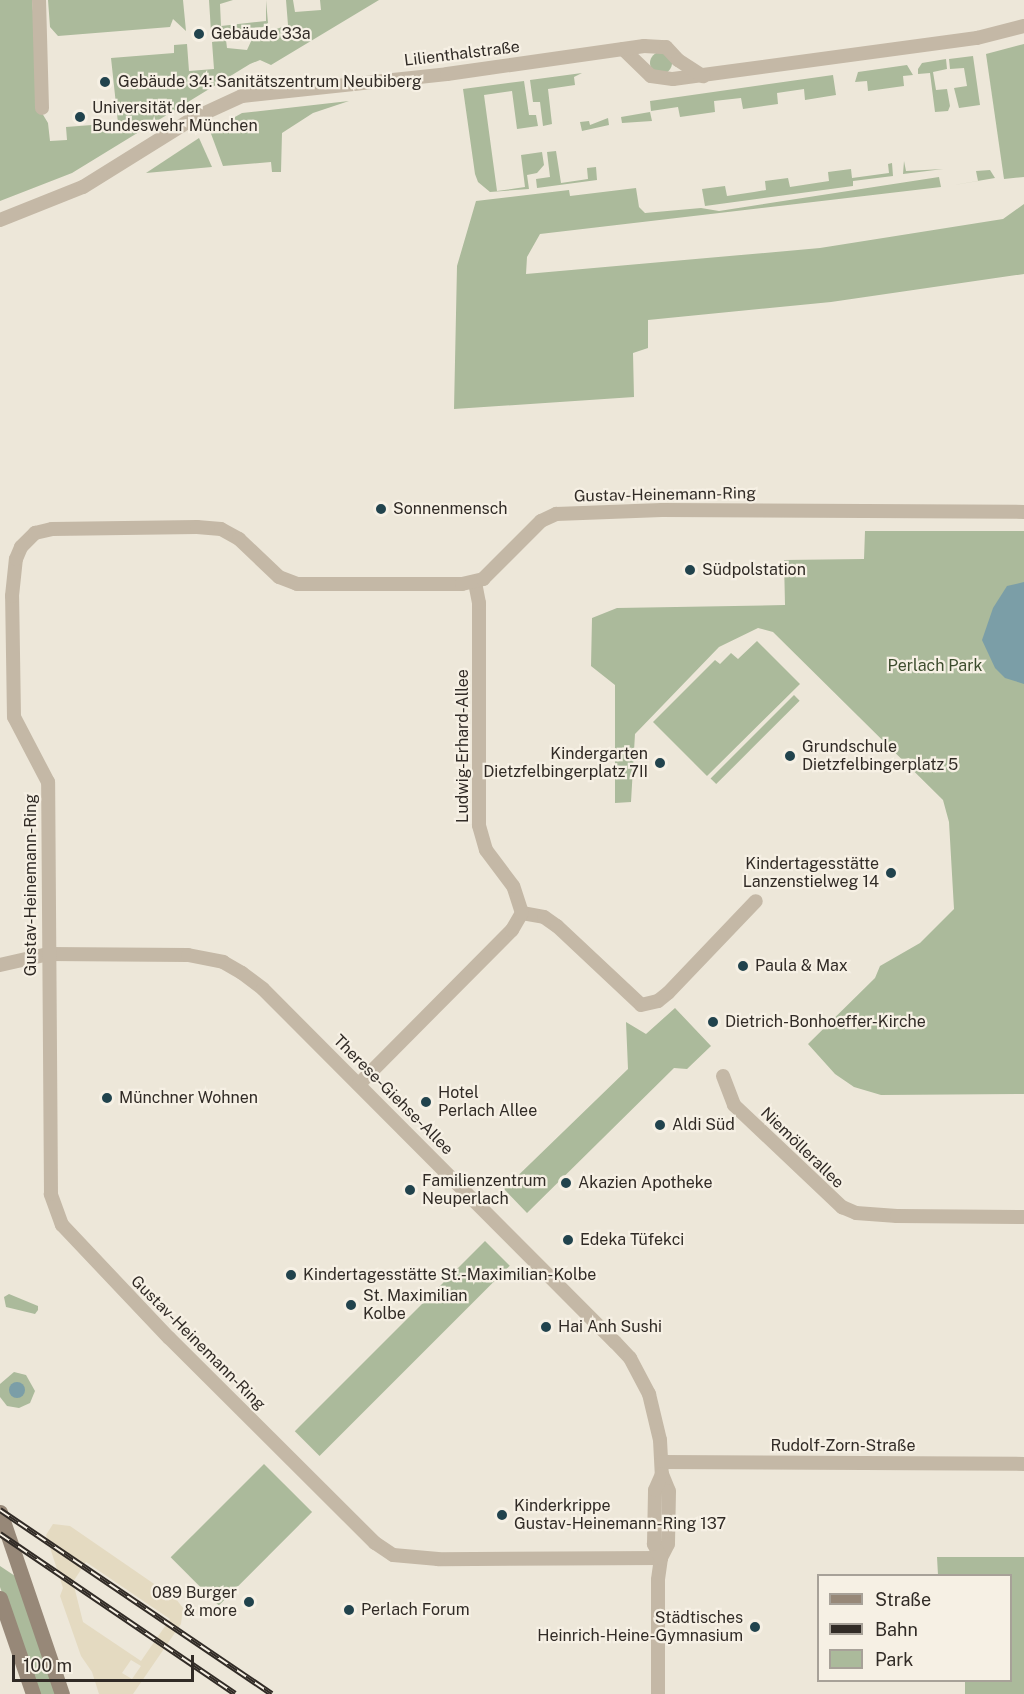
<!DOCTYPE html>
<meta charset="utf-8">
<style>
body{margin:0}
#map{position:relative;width:1024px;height:1694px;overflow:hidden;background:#ede7d9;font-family:"Public Sans",sans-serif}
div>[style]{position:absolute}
.green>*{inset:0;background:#abba9b;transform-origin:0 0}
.round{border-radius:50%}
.plaza>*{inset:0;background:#e4dac1}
.water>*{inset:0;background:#7b9ea7}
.street>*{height:14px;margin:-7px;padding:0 7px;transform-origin:7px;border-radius:7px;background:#c4b8a6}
.secondary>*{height:15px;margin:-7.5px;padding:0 7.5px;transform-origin:7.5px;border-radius:7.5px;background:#978878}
.rail>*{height:6px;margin-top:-3px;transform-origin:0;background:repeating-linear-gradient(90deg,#f6f0e4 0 11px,#312b26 0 22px);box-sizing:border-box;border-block:2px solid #312b26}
.dots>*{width:16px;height:16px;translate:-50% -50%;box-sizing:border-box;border:3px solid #f6f0e4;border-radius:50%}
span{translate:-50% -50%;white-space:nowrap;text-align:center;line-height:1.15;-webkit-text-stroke:4.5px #f6f0e4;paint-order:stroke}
.poi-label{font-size:16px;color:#312b26}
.left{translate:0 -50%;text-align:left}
.right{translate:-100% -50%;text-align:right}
.street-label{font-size:16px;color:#312b26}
.park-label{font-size:16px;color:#3c4c2d}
.legend{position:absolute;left:817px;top:1574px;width:195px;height:108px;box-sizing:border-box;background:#f6f0e4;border:2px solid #a7a198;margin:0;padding:8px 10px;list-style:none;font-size:18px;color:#312b26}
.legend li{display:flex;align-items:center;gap:12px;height:30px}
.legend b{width:30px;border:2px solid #a7a198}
.scale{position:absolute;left:12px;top:1655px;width:182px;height:27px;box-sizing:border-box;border:3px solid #312b26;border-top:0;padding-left:8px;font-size:18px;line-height:21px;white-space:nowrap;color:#312b26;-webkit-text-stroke:4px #f6f0e4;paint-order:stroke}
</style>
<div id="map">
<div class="green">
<div style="clip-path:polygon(0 0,32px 0,42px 113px,48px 123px,50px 141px,67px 140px,66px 127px,118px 123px,111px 58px,174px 53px,174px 45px,187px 44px,189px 71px,214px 69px,212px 42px,226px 40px,227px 48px,247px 50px,253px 37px,288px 25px,286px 0,293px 0,295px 12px,321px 10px,320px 0,379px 0,271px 65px,260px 60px,250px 64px,72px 173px,0 201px)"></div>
<div style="clip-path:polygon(48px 0,183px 0,186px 31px,173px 19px,170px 27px,58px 36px,50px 27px)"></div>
<div style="clip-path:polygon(209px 0,233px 0,220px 4px,221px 26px,266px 21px,266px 0,268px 23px,263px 27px,211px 32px)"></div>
<div style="clip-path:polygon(1024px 44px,1024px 177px,1004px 179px,986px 54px)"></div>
<div class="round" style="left:650px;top:52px;width:22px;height:22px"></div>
<div style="clip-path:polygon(973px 56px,980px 105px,959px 108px,954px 88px,967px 86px,964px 68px,950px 69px,949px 59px)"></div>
<div style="clip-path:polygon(946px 59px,947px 69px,933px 72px,936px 90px,947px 89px,950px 106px,948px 111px,935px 112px,930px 73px,918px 74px,918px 69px,922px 63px)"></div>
<div style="clip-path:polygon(907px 65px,913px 75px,903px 76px,904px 86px,868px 91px,867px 81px,855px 82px,858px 72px)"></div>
<div style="clip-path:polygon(582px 73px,574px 77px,575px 85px,548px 89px,552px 124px,543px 126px,540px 102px,533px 102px,530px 80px)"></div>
<div style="clip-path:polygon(833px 75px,836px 95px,805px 100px,804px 89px,777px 93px,778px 104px,743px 109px,741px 98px,714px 101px,715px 112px,680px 117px,678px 107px,651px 111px,650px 101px)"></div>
<div style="clip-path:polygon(524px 81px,529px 115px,536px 115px,538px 126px,517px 129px,512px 91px,484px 95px,497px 191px,525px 187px,521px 155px,542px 152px,544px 165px,537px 173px,527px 175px,529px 189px,490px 192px,478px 182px,475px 174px,463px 89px)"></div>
<div style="clip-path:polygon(349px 101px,313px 113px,282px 133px,281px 172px,272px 172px,271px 162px,223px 166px,210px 131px,242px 113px)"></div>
<div style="clip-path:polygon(650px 112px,652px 121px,622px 123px,621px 117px)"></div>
<div style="clip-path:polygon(608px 118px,609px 125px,582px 131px,580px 122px,589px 121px,590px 125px)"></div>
<div style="clip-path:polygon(199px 138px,212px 167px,146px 173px)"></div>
<div style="clip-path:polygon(556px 151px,561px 183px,588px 179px,587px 168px,596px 167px,597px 180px,537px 188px,536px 179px,550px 177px,547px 152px)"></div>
<div style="clip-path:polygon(904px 161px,906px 171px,943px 169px,903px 174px)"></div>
<div style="clip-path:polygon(892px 163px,893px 176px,853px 181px,853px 186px,705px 206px,702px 189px,725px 186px,727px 196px,754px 192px,766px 190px,765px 181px,788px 178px,790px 187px,829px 181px,828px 172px,851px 169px,852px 178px,889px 173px,888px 164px)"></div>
<div style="clip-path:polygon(990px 170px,995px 178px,948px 186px,978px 181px,976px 171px)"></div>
<div style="clip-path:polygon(939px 177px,941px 187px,540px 234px,527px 257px,526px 274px,820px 248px,1003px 219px,1024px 204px,1024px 274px,831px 302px,648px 320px,648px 348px,633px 353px,634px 397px,454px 409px,457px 266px,476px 201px,569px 190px,570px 196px,636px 188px,639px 207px,645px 213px,701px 208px,719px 211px)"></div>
<div style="clip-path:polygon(865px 531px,1024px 531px,1024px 1094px,881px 1095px,854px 1087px,835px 1074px,808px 1044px,875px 978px,880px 966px,920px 943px,954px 909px,949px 822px,943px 800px,773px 632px,758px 628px,719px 647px,635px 734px,631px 802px,615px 803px,615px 685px,591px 666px,592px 618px,617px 608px,785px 605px,784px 560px,864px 559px)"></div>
<div style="clip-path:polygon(757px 641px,800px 684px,707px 776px,653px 722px,715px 660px,720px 664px,731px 653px,738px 659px)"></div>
<div style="left:794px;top:695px;width:8px;height:118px;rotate:45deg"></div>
<div style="clip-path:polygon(675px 1008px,711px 1046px,687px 1069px,674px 1068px,527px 1213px,504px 1189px,628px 1069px,626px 1022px,646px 1034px)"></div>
<div style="left:485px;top:1241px;width:35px;height:269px;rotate:45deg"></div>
<div style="clip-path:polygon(9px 1294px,38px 1306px,38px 1310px,35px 1314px,6px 1307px,4px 1297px)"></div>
<div style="clip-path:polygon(14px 1372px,26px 1375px,35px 1391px,30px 1403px,19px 1408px,7px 1406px,0 1397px,0 1384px)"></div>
<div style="left:264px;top:1464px;width:68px;height:132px;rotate:45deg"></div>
<div style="clip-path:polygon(937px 1557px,1024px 1557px,1024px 1694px,965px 1694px,965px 1681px,1010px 1680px,1010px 1576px,938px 1575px)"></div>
<div style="clip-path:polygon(0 1566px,18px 1578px,58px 1694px,36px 1694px,0 1587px)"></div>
</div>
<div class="plaza">
<div style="clip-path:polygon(evenodd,53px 1524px,70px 1526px,176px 1599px,183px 1608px,181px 1624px,133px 1694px,99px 1694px,92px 1672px,81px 1656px,60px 1596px,63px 1588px,46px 1535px,53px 1524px,86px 1562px,170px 1619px,141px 1661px,83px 1622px,73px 1582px,86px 1562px,53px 1524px,131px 1660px,141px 1666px,132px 1679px,122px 1673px,131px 1660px)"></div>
</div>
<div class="water">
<div style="clip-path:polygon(1024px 582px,1024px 684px,1005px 678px,995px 668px,982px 640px,993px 608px,1007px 586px)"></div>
<div class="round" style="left:9px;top:1382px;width:16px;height:16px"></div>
</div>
<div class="street">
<div style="left:39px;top:0;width:108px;rotate:88.4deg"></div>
<div style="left:623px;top:49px;width:39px;rotate:44deg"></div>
<div style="left:651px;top:76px;width:22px;rotate:8deg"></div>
<div style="left:673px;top:79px;width:307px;rotate:-7.7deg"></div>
<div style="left:977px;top:38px;width:49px;rotate:-14.3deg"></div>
<div style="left:0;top:220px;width:89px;rotate:-21.7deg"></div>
<div style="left:83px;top:187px;width:131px;rotate:-31.9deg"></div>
<div style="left:194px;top:118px;width:53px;rotate:-24.6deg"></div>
<div style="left:242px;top:96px;width:206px;rotate:-6.1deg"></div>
<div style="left:447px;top:74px;width:199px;rotate:-8.1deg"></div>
<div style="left:644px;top:46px;width:22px;rotate:3deg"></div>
<div style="left:666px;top:47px;width:18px;rotate:47deg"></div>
<div style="left:678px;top:60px;width:30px;rotate:33deg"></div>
<div style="left:522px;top:913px;width:22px;rotate:10deg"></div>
<div style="left:544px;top:917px;width:16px;rotate:35deg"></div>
<div style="left:557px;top:926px;width:115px;rotate:43.2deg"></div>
<div style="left:641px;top:1005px;width:17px;rotate:-13deg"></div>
<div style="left:658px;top:1001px;width:13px;rotate:-39deg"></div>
<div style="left:668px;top:993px;width:127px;rotate:-46.3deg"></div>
<div style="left:0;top:965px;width:49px;rotate:-12.9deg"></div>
<div style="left:48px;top:954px;width:140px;rotate:0.4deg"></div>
<div style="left:188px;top:955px;width:36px;rotate:11deg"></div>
<div style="left:223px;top:962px;width:22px;rotate:30deg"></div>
<div style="left:242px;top:973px;width:26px;rotate:37deg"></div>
<div style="left:263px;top:989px;width:499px;rotate:45.1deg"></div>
<div style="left:615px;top:1342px;width:22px;rotate:47deg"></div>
<div style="left:630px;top:1358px;width:41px;rotate:62.2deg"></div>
<div style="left:649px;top:1394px;width:47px;rotate:76.6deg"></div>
<div style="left:660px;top:1440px;width:34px;rotate:87deg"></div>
<div style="left:662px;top:1474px;width:18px;rotate:68deg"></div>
<div style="left:669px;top:1491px;width:53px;rotate:91.1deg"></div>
<div style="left:668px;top:1544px;width:16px;rotate:117deg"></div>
<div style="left:661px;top:1558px;width:22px;rotate:98deg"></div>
<div style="left:658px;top:1580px;width:114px;rotate:90deg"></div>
<div style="left:723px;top:1076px;width:31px;rotate:69deg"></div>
<div style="left:734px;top:1105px;width:149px;rotate:43.4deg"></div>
<div style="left:842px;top:1207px;width:15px;rotate:23deg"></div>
<div style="left:856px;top:1213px;width:41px;rotate:4.2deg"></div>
<div style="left:897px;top:1216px;width:127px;rotate:0.5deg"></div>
<div style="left:359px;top:1084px;width:217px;rotate:-45.2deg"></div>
<div style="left:512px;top:930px;width:20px;rotate:-60deg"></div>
<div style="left:522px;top:913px;width:28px;rotate:-108deg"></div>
<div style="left:513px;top:886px;width:45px;rotate:-126.9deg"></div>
<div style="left:486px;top:850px;width:26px;rotate:-106deg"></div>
<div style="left:479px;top:825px;width:222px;rotate:-90deg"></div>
<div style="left:479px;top:603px;width:21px;rotate:-101deg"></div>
<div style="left:662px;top:1462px;width:362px;rotate:0.3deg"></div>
<div style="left:661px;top:1558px;width:223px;rotate:179.7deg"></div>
<div style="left:438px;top:1559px;width:45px;rotate:-174.9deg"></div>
<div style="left:393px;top:1555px;width:22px;rotate:-146deg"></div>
<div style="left:375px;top:1543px;width:291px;rotate:-135.1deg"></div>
<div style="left:169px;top:1338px;width:156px;rotate:-133.4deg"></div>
<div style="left:62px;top:1225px;width:33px;rotate:-110deg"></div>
<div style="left:51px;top:1194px;width:412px;rotate:-90.4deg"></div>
<div style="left:48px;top:782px;width:73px;rotate:-117.6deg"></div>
<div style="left:14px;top:717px;width:121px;rotate:-90.9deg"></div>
<div style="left:12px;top:596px;width:37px;rotate:-84deg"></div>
<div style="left:16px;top:559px;width:13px;rotate:-67deg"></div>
<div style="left:21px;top:547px;width:20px;rotate:-45deg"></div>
<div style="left:35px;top:533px;width:17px;rotate:-13deg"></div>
<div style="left:52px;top:529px;width:145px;rotate:-0.8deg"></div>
<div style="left:197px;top:527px;width:24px;rotate:5deg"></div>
<div style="left:221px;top:529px;width:21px;rotate:29deg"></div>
<div style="left:239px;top:539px;width:55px;rotate:43.5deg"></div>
<div style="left:279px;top:577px;width:19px;rotate:21deg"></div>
<div style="left:297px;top:584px;width:165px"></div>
<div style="left:462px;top:584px;width:22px;rotate:-13deg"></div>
<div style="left:483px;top:579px;width:82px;rotate:-45deg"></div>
<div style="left:541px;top:521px;width:17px;rotate:-25deg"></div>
<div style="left:556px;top:514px;width:106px;rotate:-2.2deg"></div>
<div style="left:662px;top:510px;width:362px;rotate:0.3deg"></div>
<div style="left:661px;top:1558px;width:16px;rotate:-117deg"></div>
<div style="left:654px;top:1544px;width:54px;rotate:-88.9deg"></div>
<div style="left:655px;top:1490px;width:17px;rotate:-66deg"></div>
</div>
<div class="secondary">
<div style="left:0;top:1512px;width:192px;rotate:71.2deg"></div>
<div style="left:0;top:1598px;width:102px;rotate:71deg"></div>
</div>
<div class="rail">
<div style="left:0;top:1510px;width:328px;rotate:34.1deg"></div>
<div style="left:0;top:1534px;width:284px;rotate:34.2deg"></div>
</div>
<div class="dots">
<div style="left:199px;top:34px;background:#21434d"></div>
<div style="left:105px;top:82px;background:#21434d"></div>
<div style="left:80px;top:117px;background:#21434d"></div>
<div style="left:381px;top:509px;background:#21434d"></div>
<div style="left:690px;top:570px;background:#21434d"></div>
<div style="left:790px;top:756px;background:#21434d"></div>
<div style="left:660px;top:763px;background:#21434d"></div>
<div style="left:891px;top:873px;background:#21434d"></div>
<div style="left:743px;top:966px;background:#21434d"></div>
<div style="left:713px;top:1022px;background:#21434d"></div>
<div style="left:107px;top:1098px;background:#21434d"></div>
<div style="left:426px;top:1102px;background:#21434d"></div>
<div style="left:660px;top:1125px;background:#21434d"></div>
<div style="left:566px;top:1183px;background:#21434d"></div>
<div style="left:410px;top:1190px;background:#21434d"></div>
<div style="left:568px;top:1240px;background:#21434d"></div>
<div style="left:291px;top:1275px;background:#21434d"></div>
<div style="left:351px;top:1305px;background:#21434d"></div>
<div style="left:546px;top:1327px;background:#21434d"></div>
<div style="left:502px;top:1515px;background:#21434d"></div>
<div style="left:249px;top:1602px;background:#21434d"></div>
<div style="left:349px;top:1610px;background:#21434d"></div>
<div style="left:755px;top:1627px;background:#21434d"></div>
</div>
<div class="poi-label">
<span class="left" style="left:211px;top:34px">Gebäude 33a</span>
<span class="left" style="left:118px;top:82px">Gebäude 34: Sanitätszentrum Neubiberg</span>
<span class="left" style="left:92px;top:117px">Universität der<br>Bundeswehr München</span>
<span class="left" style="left:393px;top:509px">Sonnenmensch</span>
<span class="left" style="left:702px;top:570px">Südpolstation</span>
<span class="left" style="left:802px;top:756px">Grundschule<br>Dietzfelbingerplatz 5</span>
<span class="right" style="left:648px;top:763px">Kindergarten<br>Dietzfelbingerplatz 7II</span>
<span class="right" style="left:879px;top:873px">Kindertagesstätte<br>Lanzenstielweg 14</span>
<span class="left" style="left:755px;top:966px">Paula &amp; Max</span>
<span class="left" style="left:725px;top:1022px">Dietrich-Bonhoeffer-Kirche</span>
<span class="left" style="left:438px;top:1102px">Hotel<br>Perlach Allee</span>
<span class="left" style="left:119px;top:1098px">Münchner Wohnen</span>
<span class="left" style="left:672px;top:1125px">Aldi Süd</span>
<span class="left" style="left:422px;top:1190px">Familienzentrum<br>Neuperlach</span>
<span class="left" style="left:578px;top:1183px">Akazien Apotheke</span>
<span class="left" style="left:580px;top:1240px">Edeka Tüfekci</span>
<span class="left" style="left:303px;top:1275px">Kindertagesstätte St.-Maximilian-Kolbe</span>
<span class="left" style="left:363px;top:1305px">St. Maximilian<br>Kolbe</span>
<span class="left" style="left:558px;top:1327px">Hai Anh Sushi</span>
<span class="left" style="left:514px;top:1515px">Kinderkrippe<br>Gustav-Heinemann-Ring 137</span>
<span class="right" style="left:237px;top:1602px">089 Burger<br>&amp; more</span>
<span class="left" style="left:361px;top:1610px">Perlach Forum</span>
<span class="right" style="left:743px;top:1627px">Städtisches<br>Heinrich-Heine-Gymnasium</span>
</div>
<div class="street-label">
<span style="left:462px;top:54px;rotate:-7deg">Lilienthalstraße</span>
<span style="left:665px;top:495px;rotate:-1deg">Gustav-Heinemann-Ring</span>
<span style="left:463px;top:746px;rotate:-90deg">Ludwig-Erhard-Allee</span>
<span style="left:31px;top:885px;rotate:-90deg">Gustav-Heinemann-Ring</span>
<span style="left:393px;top:1095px;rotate:45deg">Therese-Giehse-Allee</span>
<span style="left:802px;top:1148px;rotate:44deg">Niemöllerallee</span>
<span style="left:198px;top:1343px;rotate:45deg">Gustav-Heinemann-Ring</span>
<span style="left:843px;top:1446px">Rudolf-Zorn-Straße</span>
</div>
<div class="park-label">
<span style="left:935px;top:666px">Perlach Park</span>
</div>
<ul class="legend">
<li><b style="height:8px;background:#978878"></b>Straße</li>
<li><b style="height:8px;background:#312b26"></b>Bahn</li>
<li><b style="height:16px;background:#abba9b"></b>Park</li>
</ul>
<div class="scale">100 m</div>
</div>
